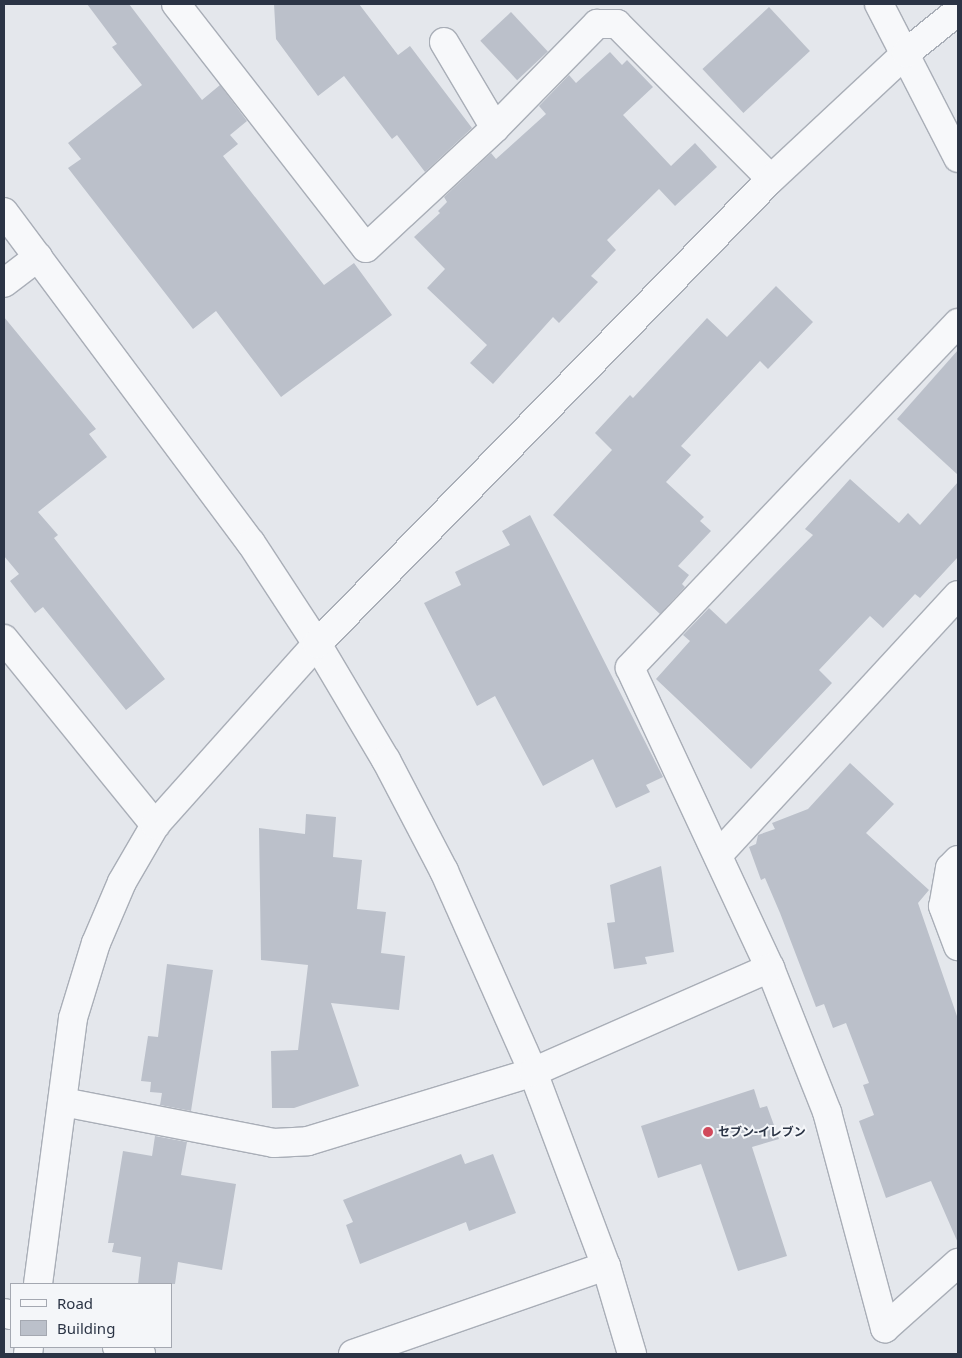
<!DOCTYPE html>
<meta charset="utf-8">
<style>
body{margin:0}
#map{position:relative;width:962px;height:1358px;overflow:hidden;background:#e4e7ec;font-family:"Noto Sans","Noto Sans JP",sans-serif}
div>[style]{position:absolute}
.building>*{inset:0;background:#bbc0ca;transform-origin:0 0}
.roads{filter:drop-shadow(1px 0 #a9aeb7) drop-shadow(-1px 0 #a9aeb7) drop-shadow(0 1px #a9aeb7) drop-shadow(0 -1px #a9aeb7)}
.minor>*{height:28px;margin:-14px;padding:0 14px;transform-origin:14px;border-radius:14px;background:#f7f8fa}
.dots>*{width:14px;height:14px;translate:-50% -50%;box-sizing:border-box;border:2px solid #f4f6f9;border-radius:50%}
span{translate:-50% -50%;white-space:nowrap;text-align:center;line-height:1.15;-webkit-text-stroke:4px #f4f6f9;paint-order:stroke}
.poi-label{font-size:12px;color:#2b3445;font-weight:700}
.left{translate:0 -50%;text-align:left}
.frame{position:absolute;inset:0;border:5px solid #2b3445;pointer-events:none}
.legend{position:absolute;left:10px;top:1283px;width:162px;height:65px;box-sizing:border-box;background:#f4f6f9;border:1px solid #a4a8b1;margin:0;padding:6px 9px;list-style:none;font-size:15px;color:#2b3445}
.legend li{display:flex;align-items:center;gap:10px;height:25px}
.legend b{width:25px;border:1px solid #a4a8b1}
</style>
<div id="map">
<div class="building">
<div style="clip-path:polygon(87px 4px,129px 4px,202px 100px,220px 85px,247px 121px,230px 135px,238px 144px,223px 156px,324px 285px,354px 263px,392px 315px,281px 397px,216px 311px,193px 329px,68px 168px,81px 159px,68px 143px,142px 85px,112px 47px,117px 44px)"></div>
<div style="clip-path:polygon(274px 4px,359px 4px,398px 55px,410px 46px,472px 128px,425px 172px,397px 135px,392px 139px,344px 76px,318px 96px,276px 39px)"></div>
<div style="left:769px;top:7px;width:60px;height:91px;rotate:47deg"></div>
<div style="left:511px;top:12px;width:54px;height:42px;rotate:47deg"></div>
<div style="clip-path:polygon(610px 52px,622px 65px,627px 60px,653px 87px,623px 115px,671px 166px,695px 143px,717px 167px,675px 206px,659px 189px,607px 240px,616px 250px,591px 276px,598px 282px,559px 323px,553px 317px,493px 384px,470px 363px,487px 345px,427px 288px,445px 269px,414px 237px,440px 213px,438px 211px,447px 202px,444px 197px,491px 153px,496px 159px,546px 114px,539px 106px,569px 75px,576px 83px)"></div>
<div style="clip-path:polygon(776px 286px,813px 322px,768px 369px,760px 361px,681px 446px,691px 455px,666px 482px,704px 517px,700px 521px,711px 531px,678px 566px,689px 575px,682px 584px,685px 587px,660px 614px,553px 515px,612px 450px,595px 433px,630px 395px,633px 398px,707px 318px,727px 337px)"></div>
<div style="clip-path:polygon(4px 317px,96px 429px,89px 434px,107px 457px,38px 512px,58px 535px,54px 538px,165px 679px,126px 710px,43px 607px,35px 613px,10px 581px,19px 574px,4px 556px)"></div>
<div style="clip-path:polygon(958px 350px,958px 475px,897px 419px)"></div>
<div style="clip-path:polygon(850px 479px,899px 523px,908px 513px,920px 525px,958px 482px,958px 557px,920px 598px,915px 594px,883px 628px,870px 616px,819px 670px,832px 683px,751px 769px,656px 679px,690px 641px,683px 635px,709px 608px,726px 624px,813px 535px,805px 529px)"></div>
<div style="clip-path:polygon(530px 515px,663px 777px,646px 785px,650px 792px,616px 808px,593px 759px,543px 786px,495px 696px,477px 706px,424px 603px,461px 585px,455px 572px,510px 545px,502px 531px)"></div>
<div style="clip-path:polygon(850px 763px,894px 804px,866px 833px,929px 890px,918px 903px,958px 1019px,958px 1243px,931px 1181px,886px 1198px,859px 1121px,874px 1115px,863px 1085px,869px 1083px,846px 1023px,833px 1028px,824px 1004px,816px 1007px,780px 913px,765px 878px,761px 880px,749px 847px,756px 844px,758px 835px,775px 829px,772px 823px,808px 809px)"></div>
<div style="clip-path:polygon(306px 814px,336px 817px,333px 857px,362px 860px,357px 909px,386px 912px,381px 953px,405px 956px,399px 1010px,331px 1003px,359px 1086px,294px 1108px,272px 1108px,271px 1051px,298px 1050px,308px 965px,261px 960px,259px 828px,305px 834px)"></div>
<div style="clip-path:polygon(661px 866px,674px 952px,645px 957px,647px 964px,614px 969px,607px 923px,615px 922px,610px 885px)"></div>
<div style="clip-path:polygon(167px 964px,213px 970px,191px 1111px,160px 1105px,162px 1093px,150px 1092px,151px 1082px,141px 1081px,148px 1036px,158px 1037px)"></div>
<div style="clip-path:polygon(754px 1089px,760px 1108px,767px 1106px,779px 1139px,752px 1147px,787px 1256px,738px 1271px,701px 1164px,658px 1178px,641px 1126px)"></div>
<div style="clip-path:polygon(155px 1136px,187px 1142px,181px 1175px,236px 1184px,222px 1270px,178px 1262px,175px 1284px,138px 1284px,141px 1257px,112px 1252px,114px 1243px,108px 1243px,123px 1151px,152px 1156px)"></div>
<div style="clip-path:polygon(461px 1154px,465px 1164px,493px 1154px,516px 1213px,469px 1231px,466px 1222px,360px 1264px,346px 1225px,353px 1222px,343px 1200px)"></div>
</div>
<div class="roads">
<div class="minor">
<div style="left:176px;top:4px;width:309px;rotate:52.1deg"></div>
<div style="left:366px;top:248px;width:176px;rotate:-42.9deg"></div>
<div style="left:495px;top:128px;width:146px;rotate:-45.6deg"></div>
<div style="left:597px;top:24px;width:20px"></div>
<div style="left:617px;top:24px;width:218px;rotate:45.2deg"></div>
<div style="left:879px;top:4px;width:173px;rotate:62.8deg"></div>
<div style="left:444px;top:42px;width:100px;rotate:59.3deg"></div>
<div style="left:4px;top:212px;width:413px;rotate:53.3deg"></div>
<div style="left:251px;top:543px;width:121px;rotate:56.8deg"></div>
<div style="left:317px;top:644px;width:135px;rotate:59.3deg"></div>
<div style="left:386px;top:760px;width:125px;rotate:62.4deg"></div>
<div style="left:444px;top:871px;width:220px;rotate:66.1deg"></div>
<div style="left:533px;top:1072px;width:207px;rotate:69.4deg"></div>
<div style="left:606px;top:1266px;width:92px;rotate:73.5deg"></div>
<div style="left:4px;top:283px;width:43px;rotate:-37.4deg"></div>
<div style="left:958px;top:323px;width:476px;rotate:133.6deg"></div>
<div style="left:630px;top:668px;width:331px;rotate:65deg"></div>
<div style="left:770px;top:968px;width:155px;rotate:68.4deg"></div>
<div style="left:827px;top:1112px;width:224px;rotate:75deg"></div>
<div style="left:885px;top:1328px;width:98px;rotate:-41.7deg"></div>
<div style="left:4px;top:639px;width:240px;rotate:50.9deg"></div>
<div style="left:719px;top:854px;width:352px;rotate:-47.3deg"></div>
<div style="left:958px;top:860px;width:11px;rotate:135deg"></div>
<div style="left:950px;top:868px;width:39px;rotate:100deg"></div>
<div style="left:943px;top:906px;width:43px;rotate:69.4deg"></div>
<div style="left:63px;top:1102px;width:215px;rotate:11deg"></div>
<div style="left:274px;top:1143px;width:34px;rotate:-3deg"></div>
<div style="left:308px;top:1141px;width:235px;rotate:-17deg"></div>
<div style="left:533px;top:1072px;width:259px;rotate:-23.7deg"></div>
<div style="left:38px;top:1284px;width:268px;rotate:-82.5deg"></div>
<div style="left:73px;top:1018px;width:78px;rotate:-73deg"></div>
<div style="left:96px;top:943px;width:66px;rotate:-66.9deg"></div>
<div style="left:122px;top:882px;width:66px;rotate:-59.9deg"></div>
<div style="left:155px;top:825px;width:243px;rotate:-48.2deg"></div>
<div style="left:317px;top:644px;width:650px;rotate:-45.69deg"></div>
<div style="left:771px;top:179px;width:185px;rotate:-43deg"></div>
<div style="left:906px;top:53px;width:67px;rotate:-38.9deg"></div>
<div style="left:4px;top:1313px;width:7px;rotate:16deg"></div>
<div style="left:117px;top:1347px;width:25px;rotate:16deg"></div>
<div style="left:28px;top:1354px;width:7px;rotate:-82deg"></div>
<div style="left:353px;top:1354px;width:268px;rotate:-19.2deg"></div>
</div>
</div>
<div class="dots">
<div style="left:708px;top:1132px;background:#d1495b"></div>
</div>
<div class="poi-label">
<span class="left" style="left:718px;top:1132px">セブン-イレブン</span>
</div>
<div class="frame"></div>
<ul class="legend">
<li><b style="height:6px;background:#f7f8fa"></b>Road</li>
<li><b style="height:14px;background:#bbc0ca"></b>Building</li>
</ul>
</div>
